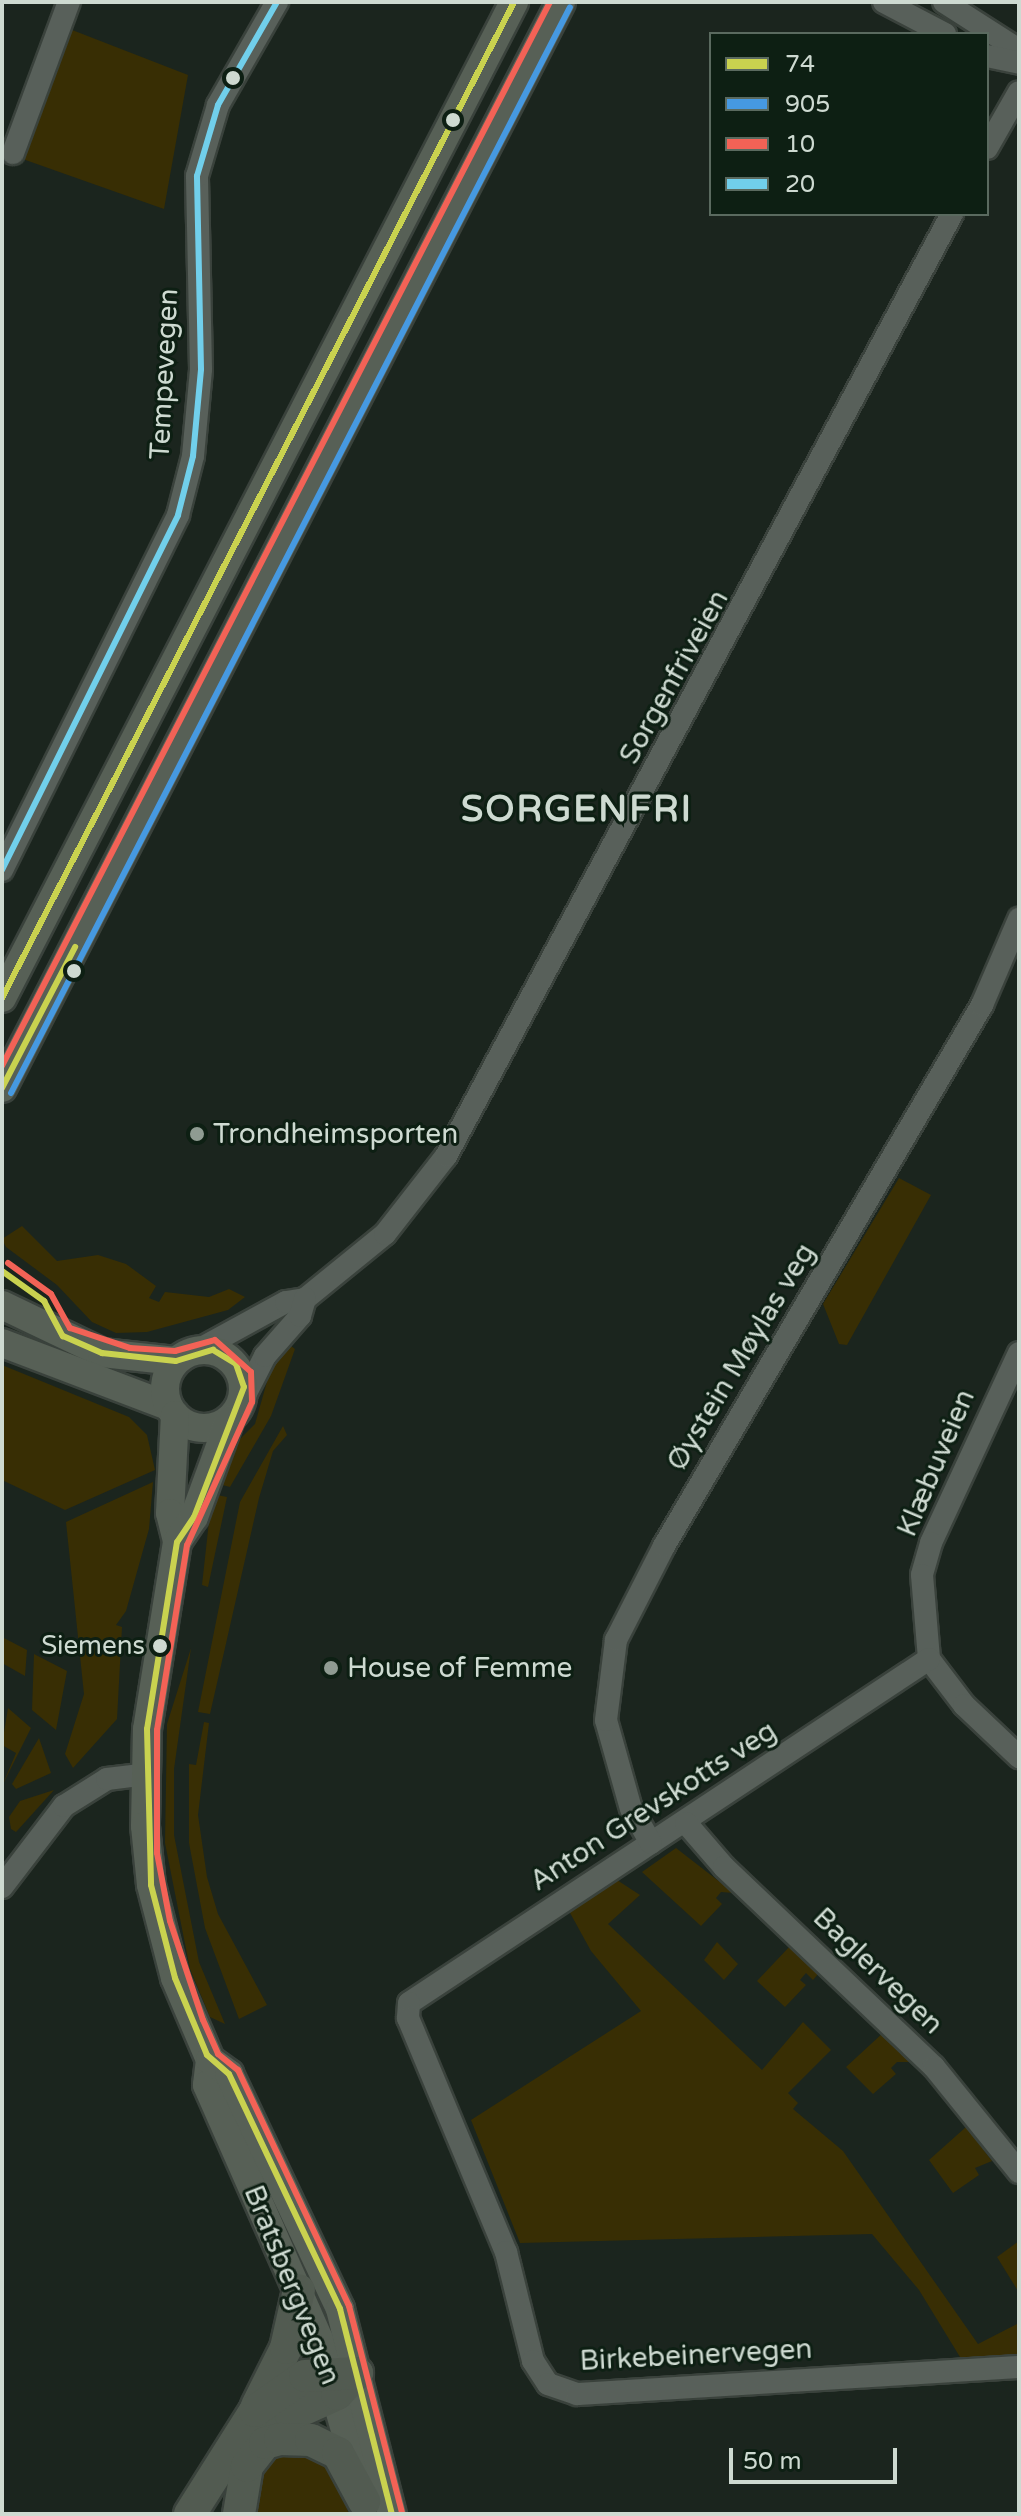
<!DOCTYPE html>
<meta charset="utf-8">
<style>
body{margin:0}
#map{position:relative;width:1021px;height:2516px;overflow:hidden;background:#1b251e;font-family:"Varela Round",sans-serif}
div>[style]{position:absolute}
.green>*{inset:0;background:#382e04}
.roads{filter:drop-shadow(2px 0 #3a423c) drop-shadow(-2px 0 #3a423c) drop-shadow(0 2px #3a423c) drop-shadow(0 -2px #3a423c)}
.minor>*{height:22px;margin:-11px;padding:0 11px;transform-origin:11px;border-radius:11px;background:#58605a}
.major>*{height:28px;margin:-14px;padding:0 14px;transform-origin:14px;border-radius:14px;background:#576056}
.major>.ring{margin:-14px;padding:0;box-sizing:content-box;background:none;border:28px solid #576056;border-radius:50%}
.highway>*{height:32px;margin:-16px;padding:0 16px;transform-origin:16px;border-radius:16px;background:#525b51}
.bus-1>*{height:6px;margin:-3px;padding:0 3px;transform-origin:3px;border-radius:3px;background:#c9d24f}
.bus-2>*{height:6px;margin:-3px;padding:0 3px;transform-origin:3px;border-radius:3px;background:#4699e1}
.bus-3>*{height:6px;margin:-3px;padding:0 3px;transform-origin:3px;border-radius:3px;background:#f36256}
.bus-4>*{height:6px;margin:-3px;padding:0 3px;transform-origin:3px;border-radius:3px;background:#71cfeb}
.dots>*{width:22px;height:22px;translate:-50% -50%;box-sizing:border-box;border:4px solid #0d1f13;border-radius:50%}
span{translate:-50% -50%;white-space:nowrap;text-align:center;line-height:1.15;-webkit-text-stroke:6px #0d1f13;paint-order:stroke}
.bus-label{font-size:26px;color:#cedad1}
.right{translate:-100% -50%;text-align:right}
.street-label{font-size:28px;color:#cedad1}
.poi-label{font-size:28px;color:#cedad1}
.left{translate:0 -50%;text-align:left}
.district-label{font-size:36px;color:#cedad1;font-weight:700;letter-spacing:2px}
.frame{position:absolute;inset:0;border:4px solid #cedad1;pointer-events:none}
.legend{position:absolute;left:709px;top:32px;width:280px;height:184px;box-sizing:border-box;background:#0d1f13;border:2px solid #5a6a5f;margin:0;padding:10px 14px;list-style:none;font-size:24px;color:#cedad1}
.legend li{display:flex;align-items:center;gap:16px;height:40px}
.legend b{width:40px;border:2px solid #5a6a5f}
.scale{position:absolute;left:729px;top:2448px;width:168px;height:36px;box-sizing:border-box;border:4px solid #cedad1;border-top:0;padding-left:10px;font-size:24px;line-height:28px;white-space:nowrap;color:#cedad1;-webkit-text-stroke:6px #0d1f13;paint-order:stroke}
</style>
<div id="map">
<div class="green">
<div style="clip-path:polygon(67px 28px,188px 75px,164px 209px,17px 157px)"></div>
<div style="clip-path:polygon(899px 1178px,931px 1195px,847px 1345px,839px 1344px,823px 1304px)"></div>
<div style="clip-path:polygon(22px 1226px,57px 1261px,98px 1255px,126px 1264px,156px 1286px,149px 1298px,159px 1302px,165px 1292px,209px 1297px,229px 1289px,245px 1297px,228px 1310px,147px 1332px,116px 1333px,92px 1322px,57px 1285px,6px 1247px,2px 1239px)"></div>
<div style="clip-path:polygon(287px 1343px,295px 1349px,271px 1416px,230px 1487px,215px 1483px,235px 1444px,255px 1424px,268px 1378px)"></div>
<div style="clip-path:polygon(2px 1365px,129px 1417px,147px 1435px,155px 1470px,65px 1510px,2px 1480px)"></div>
<div style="clip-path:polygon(283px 1426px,287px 1435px,273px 1451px,259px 1498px,210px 1714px,198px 1712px,240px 1502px)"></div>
<div style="clip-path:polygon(153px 1482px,149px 1529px,126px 1611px,116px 1625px,122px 1627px,117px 1719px,73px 1768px,65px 1754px,84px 1694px,66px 1522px)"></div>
<div style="clip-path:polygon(212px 1494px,227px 1497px,208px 1587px,202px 1585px)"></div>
<div style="clip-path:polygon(2px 1637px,27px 1650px,25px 1676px,2px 1663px)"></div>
<div style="clip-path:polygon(191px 1648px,174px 1769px,174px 1835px,199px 1962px,225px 2024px,210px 2017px,190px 1969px,165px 1843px,167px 1724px)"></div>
<div style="clip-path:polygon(34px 1654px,67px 1671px,56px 1730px,32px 1710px)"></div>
<div style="clip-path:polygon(8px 1708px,31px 1728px,2px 1786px,16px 1753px,2px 1745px)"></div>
<div style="clip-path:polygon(204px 1722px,209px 1723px,198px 1815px,207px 1877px,218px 1914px,267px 2005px,239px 2019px,205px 1928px,189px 1843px,189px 1764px,196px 1765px)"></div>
<div style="clip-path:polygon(39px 1738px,51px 1773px,16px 1789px,12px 1784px)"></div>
<div style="clip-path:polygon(54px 1790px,16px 1832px,11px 1829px,9px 1817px,20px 1801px)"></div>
<div style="clip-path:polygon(676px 1848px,734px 1893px,721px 1892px,716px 1898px,722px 1904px,701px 1926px,642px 1872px)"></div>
<div style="clip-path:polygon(617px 1880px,640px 1895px,608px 1924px,762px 2070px,803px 2022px,831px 2050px,788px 2093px,798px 2103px,793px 2109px,843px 2151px,978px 2344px,1019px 2323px,1019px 2359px,960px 2357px,919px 2290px,872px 2234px,520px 2243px,471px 2120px,641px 2011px,591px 1951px,569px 1911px)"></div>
<div style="clip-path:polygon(717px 1942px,738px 1964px,724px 1980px,704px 1960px)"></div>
<div style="clip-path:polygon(791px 1945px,819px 1973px,813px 1980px,806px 1973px,800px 1980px,806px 1985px,785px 2007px,757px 1981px)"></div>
<div style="clip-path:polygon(884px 2032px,910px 2062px,897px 2062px,891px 2068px,896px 2074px,873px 2094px,846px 2067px)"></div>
<div style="clip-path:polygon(966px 2127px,992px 2161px,975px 2168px,979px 2175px,953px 2193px,929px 2160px)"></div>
<div style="clip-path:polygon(1019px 2241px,1019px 2290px,1018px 2291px,997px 2257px)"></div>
<div style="clip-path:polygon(301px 2451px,331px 2467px,349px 2514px,254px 2514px,253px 2486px,270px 2460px)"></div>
</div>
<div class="roads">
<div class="minor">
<div style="left:884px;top:2px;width:69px;rotate:27.7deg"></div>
<div style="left:944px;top:2px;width:89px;rotate:32.6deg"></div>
<div style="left:987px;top:56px;width:33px;rotate:12deg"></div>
<div style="left:987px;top:148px;width:64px;rotate:-60.3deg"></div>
<div style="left:13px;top:153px;width:161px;rotate:-69.7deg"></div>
<div style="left:2px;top:870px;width:396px;rotate:-63.6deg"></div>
<div style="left:178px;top:515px;width:61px;rotate:-75.7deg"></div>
<div style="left:193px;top:456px;width:87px;rotate:-84.7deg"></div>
<div style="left:201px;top:369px;width:193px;rotate:-91.2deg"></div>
<div style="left:197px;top:176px;width:74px;rotate:-73.5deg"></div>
<div style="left:218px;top:105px;width:119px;rotate:-60.2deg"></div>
<div style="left:200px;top:1349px;width:98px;rotate:-28.7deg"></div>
<div style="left:286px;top:1302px;width:19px;rotate:-9deg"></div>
<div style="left:305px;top:1299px;width:103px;rotate:-39.1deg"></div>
<div style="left:385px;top:1234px;width:99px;rotate:-52deg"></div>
<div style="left:446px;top:1156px;width:1069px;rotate:-61.76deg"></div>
<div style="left:1019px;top:1353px;width:209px;rotate:114.9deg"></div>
<div style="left:931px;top:1543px;width:33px;rotate:106deg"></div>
<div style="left:922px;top:1575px;width:84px;rotate:85.2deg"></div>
<div style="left:929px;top:1659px;width:58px;rotate:52.7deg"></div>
<div style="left:964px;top:1705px;width:76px;rotate:43.4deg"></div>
<div style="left:243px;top:1399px;width:48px;rotate:-62.9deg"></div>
<div style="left:265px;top:1356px;width:53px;rotate:-48.8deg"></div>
<div style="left:300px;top:1316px;width:18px;rotate:-74deg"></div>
<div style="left:929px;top:1659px;width:623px;rotate:146.51deg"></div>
<div style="left:409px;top:2003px;width:15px;rotate:94deg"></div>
<div style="left:408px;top:2018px;width:254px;rotate:67.3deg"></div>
<div style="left:506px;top:2252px;width:112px;rotate:76.1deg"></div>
<div style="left:533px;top:2361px;width:27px;rotate:57deg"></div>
<div style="left:548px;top:2384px;width:31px;rotate:19deg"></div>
<div style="left:577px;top:2394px;width:443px;rotate:-3.5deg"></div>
<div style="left:686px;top:1823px;width:58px;rotate:49.2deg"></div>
<div style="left:724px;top:1867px;width:290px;rotate:43.6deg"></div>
<div style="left:934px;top:2067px;width:135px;rotate:51deg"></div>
<div style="left:651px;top:1843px;width:39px;rotate:-120deg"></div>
<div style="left:631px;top:1809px;width:92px;rotate:-105.7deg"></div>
<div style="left:606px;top:1720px;width:81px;rotate:-82.9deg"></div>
<div style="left:616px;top:1640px;width:106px;rotate:-62.9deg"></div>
<div style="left:664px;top:1546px;width:628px;rotate:-59.55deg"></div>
<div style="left:982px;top:1005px;width:94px;rotate:-66.7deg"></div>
<div style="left:2px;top:1887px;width:102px;rotate:-52.6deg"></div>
<div style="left:64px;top:1806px;width:51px;rotate:-32.1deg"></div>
<div style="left:107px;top:1779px;width:38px;rotate:-7deg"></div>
</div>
<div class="major">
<div style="left:2px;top:998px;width:1120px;rotate:-62.79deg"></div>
<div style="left:2px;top:1088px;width:1221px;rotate:-62.76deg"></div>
<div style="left:2px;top:1305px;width:111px;rotate:25.6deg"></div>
<div style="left:102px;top:1353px;width:74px;rotate:6.2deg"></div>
<div style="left:2px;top:1343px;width:178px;rotate:20.8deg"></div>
<div class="ring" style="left:165px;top:1350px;width:50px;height:50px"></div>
<div style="left:175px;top:1415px;width:98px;rotate:92.9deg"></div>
<div style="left:170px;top:1513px;width:30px;rotate:76deg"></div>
<div style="left:177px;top:1542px;width:189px;rotate:99.1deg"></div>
<div style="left:147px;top:1729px;width:97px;rotate:91.2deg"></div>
<div style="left:145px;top:1826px;width:59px;rotate:84.2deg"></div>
<div style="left:151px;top:1885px;width:96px;rotate:75.5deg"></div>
<div style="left:175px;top:1978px;width:89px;rotate:66.9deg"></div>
<div style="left:210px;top:2060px;width:25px;rotate:97deg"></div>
<div style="left:207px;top:2085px;width:278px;rotate:66.2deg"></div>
<div style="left:319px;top:2339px;width:150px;rotate:74.1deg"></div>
<div style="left:177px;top:1542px;width:30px;rotate:-56deg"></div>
<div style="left:194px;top:1517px;width:104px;rotate:-69.8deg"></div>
<div style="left:210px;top:2060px;width:24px;rotate:36deg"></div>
<div style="left:229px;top:2074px;width:260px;rotate:64.7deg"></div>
<div style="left:340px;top:2309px;width:211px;rotate:75.8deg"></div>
</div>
<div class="highway">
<div style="left:257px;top:2406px;width:65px;rotate:-63.4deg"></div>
<div style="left:286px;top:2348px;width:59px;rotate:-77.4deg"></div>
<div style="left:265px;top:2443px;width:38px;rotate:-47deg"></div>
<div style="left:291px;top:2415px;width:51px;rotate:-24.5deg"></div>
<div style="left:337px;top:2394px;width:29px;rotate:-46deg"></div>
<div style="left:190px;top:2514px;width:122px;rotate:-57.7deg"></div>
<div style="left:255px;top:2411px;width:61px;rotate:-35deg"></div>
<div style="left:305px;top:2376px;width:52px;rotate:-3.3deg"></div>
<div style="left:239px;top:2514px;width:49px;rotate:-80.5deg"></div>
<div style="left:247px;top:2466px;width:29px;rotate:-52deg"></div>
<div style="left:265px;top:2443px;width:16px;rotate:-15deg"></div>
<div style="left:280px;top:2439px;width:31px;rotate:2deg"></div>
<div style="left:311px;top:2440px;width:30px;rotate:26deg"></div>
<div style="left:338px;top:2453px;width:55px;rotate:61.6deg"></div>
</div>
</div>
<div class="bus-1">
<div style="left:2px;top:998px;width:1120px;rotate:-62.79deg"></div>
<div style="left:2px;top:1088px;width:159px;rotate:-62.6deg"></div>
<div style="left:2px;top:1271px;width:52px;rotate:35.5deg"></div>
<div style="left:44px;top:1301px;width:40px;rotate:62deg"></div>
<div style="left:63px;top:1336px;width:43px;rotate:23.6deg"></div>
<div style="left:102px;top:1353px;width:74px;rotate:6.2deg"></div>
<div style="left:176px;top:1361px;width:39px;rotate:-17deg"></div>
<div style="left:213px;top:1350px;width:27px;rotate:31deg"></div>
<div style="left:236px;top:1364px;width:24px;rotate:71deg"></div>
<div style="left:244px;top:1387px;width:139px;rotate:111deg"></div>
<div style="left:194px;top:1517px;width:30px;rotate:124deg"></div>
<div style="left:177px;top:1542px;width:189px;rotate:99.1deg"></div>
<div style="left:147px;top:1729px;width:156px;rotate:88.5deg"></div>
<div style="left:151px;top:1885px;width:96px;rotate:75.5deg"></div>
<div style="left:175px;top:1978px;width:83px;rotate:67.4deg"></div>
<div style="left:207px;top:2055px;width:29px;rotate:41deg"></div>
<div style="left:229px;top:2074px;width:260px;rotate:64.7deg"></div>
<div style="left:340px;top:2309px;width:211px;rotate:75.8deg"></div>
</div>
<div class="bus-2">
<div style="left:11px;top:1093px;width:1221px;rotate:-62.76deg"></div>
</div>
<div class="bus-3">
<div style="left:2px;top:1066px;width:1197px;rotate:-62.75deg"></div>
<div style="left:8px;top:1263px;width:53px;rotate:35.8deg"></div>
<div style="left:51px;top:1294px;width:39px;rotate:61deg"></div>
<div style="left:70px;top:1328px;width:63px;rotate:18.4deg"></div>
<div style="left:130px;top:1348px;width:45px;rotate:3.8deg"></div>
<div style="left:175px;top:1351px;width:41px;rotate:-15.4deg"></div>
<div style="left:215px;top:1340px;width:48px;rotate:41.6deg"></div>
<div style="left:251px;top:1372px;width:30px;rotate:88deg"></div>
<div style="left:252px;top:1402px;width:157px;rotate:114.4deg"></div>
<div style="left:187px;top:1545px;width:187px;rotate:99.2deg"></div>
<div style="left:157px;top:1730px;width:123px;rotate:90deg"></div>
<div style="left:157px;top:1853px;width:69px;rotate:79.2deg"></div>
<div style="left:170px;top:1921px;width:104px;rotate:71.6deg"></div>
<div style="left:203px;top:2020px;width:37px;rotate:66deg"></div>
<div style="left:218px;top:2054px;width:26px;rotate:39deg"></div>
<div style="left:238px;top:2070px;width:261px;rotate:64.8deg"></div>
<div style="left:349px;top:2306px;width:213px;rotate:75.6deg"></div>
</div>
<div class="bus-4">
<div style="left:2px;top:870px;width:396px;rotate:-63.6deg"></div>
<div style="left:178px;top:515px;width:61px;rotate:-75.7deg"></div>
<div style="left:193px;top:456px;width:87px;rotate:-84.7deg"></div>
<div style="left:201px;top:369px;width:193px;rotate:-91.2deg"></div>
<div style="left:197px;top:176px;width:74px;rotate:-73.5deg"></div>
<div style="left:218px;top:105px;width:119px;rotate:-60.2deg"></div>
</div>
<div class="dots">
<div style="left:233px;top:78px;background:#cedad1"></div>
<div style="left:453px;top:120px;background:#cedad1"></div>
<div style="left:74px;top:971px;background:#cedad1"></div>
<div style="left:197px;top:1134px;background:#8f9b92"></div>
<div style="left:160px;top:1646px;background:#cedad1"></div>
<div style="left:331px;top:1668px;background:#8f9b92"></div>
</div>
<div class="bus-label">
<span class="right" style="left:145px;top:1646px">Siemens</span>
</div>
<div class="street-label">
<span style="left:164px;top:374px;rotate:-87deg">Tempevegen</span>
<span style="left:674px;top:677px;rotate:-61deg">Sorgenfriveien</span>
<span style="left:741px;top:1357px;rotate:-59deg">Øystein Møylas veg</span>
<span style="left:936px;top:1463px;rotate:-67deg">Klæbuveien</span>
<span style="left:653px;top:1806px;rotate:-33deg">Anton Grevskotts veg</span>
<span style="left:878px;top:1971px;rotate:44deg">Baglervegen</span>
<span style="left:292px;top:2285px;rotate:68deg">Bratsbergvegen</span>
<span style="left:696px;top:2355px;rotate:-3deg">Birkebeinervegen</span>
</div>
<div class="poi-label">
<span class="left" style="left:213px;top:1134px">Trondheimsporten</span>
<span class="left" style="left:347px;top:1668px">House of Femme</span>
</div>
<div class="district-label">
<span style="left:577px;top:810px">SORGENFRI</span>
</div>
<div class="frame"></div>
<ul class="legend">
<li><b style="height:10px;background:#c9d24f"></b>74</li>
<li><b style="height:10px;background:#4699e1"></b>905</li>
<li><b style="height:10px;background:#f36256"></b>10</li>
<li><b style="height:10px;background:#71cfeb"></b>20</li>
</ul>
<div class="scale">50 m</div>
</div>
